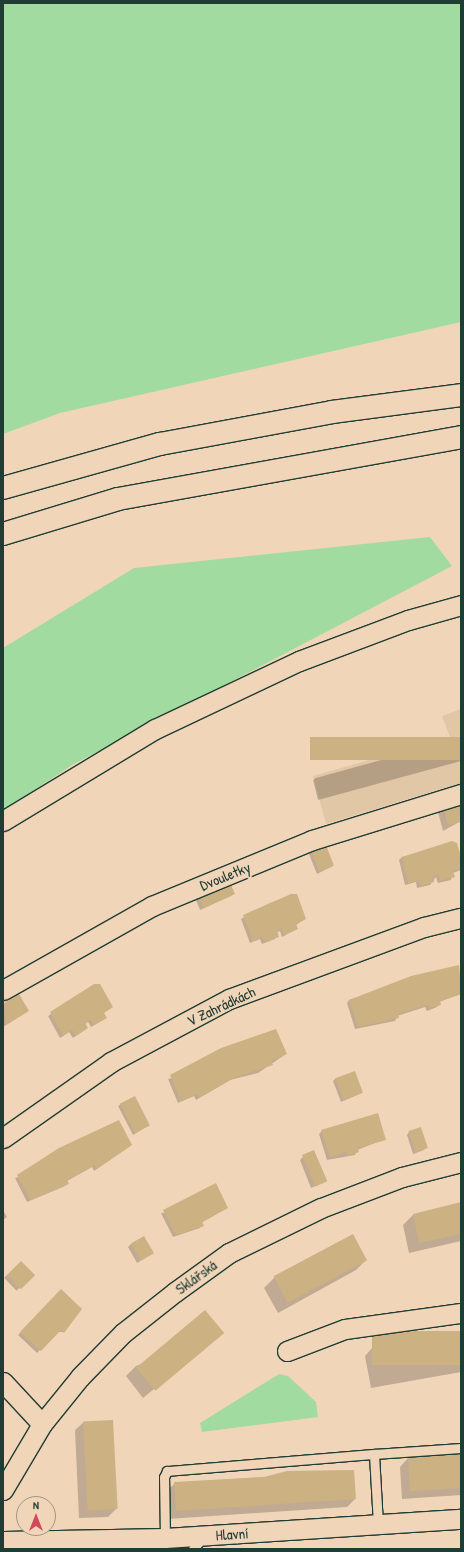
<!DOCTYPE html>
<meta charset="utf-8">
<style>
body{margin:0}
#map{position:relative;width:464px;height:1552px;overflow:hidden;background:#f1d5b8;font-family:"Patrick Hand",sans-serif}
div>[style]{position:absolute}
.built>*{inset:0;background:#e2c7a6}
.green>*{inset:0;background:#a2dba0}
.shadow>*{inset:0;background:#0003;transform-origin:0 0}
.building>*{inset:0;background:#ccb182;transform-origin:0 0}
.roads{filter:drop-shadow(1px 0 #1f3d34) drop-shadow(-1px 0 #1f3d34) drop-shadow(0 1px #1f3d34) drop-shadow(0 -1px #1f3d34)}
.service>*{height:9px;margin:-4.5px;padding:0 4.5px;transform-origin:4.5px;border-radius:4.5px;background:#f1d5b8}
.minor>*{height:19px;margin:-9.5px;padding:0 9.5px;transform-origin:9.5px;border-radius:9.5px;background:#f1d5b8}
.motorway>*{height:22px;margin:-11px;padding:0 11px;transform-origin:11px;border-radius:11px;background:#f1d5b8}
span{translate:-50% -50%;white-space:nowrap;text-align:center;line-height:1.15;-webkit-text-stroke:4px #f1d5b8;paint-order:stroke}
.street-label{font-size:15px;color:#1f3d34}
.frame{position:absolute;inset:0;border:4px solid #1f3d34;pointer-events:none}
.north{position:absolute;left:16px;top:1496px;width:40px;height:40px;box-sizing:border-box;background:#f1d5b8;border:1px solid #9d9883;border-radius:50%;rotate:0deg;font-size:11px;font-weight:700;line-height:16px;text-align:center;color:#1f3d34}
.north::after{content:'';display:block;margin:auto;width:14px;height:18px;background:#d1495b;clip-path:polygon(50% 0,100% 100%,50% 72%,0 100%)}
</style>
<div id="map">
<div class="built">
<div style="clip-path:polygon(461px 709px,461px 783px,326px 824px,313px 776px,450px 737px,442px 716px)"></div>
</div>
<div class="green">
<div style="clip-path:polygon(3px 3px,461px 3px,461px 322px,60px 413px,3px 434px)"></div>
<div style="clip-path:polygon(430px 537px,452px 566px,72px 765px,3px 811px,3px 648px,134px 568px)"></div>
<div style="clip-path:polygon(279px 1374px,288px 1376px,316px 1402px,318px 1417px,202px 1432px,200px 1423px)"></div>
</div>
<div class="shadow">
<div style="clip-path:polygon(461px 738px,461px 761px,318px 800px,313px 780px,316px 778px)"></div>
<div style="clip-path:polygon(444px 806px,461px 821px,443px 831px,438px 812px)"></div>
<div style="clip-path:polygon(456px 844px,461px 870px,453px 873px,451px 880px,438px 883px,436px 877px,430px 885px,417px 888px,416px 882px,405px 885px,399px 860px,402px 857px)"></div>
<div style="clip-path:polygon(312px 851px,333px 866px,317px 874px,309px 854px)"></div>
<div style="clip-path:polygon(230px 884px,234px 893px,231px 896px,200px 910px,196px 900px,199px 897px)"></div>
<div style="clip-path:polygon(296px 896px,305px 919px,296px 925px,297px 929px,282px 937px,280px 931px,276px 933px,275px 939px,262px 944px,260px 939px,250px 943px,241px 919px,270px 903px)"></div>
<div style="clip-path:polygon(459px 966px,461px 994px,439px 1002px,437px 1007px,427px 1011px,425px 1007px,397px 1016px,395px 1021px,355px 1029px,347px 1003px,349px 1000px)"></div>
<div style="clip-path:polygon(99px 985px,112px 1007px,103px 1013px,103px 1020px,91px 1027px,88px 1022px,85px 1024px,87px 1028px,73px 1038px,69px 1032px,60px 1038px,48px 1016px)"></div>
<div style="clip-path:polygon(19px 996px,28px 1011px,3px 1027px,3px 1006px)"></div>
<div style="clip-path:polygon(286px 1054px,258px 1073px,230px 1080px,196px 1100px,194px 1096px,178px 1103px,168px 1079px)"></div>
<div style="clip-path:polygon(336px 1078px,362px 1093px,341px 1102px,333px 1081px)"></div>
<div style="clip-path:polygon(121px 1104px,149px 1125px,133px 1135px,118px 1106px)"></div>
<div style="clip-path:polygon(322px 1131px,385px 1139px,357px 1150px,355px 1155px,327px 1160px,319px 1134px)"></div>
<div style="clip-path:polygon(409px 1132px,426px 1147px,424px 1150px,413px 1154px,407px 1135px)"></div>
<div style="clip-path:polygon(131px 1145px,94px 1171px,92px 1167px,67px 1181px,65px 1186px,27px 1202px,15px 1178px)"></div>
<div style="clip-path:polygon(303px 1157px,326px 1180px,323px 1183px,311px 1188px,300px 1160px)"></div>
<div style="clip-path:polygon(461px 1204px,461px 1241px,409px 1253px,403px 1225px,413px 1215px)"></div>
<div style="clip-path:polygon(227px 1208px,201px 1223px,200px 1228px,173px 1237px,161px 1213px)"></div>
<div style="clip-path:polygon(3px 1210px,7px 1217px,3px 1220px)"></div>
<div style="clip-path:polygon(131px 1244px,153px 1253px,137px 1263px,128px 1247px)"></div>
<div style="clip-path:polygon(366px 1260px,356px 1270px,278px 1313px,264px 1288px,274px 1278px)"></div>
<div style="left:21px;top:1262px;width:18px;height:23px;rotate:47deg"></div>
<div style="clip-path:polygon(61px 1291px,80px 1309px,63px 1332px,58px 1332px,37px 1353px,18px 1335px)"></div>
<div style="clip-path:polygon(461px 1332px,461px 1372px,371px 1388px,365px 1356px,373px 1347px)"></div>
<div style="clip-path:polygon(223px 1333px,143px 1398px,126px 1376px,136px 1366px)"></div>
<div style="clip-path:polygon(84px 1422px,116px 1509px,108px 1517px,79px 1518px,75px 1430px)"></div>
<div style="clip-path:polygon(461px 1455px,461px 1495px,402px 1499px,400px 1467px,408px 1458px)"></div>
<div style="clip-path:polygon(353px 1471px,355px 1499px,347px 1507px,168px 1519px,166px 1492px,175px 1483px)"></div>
</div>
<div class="building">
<div style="left:461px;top:737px;width:23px;height:151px;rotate:90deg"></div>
<div style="clip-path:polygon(461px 801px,461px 822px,448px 825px,443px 805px)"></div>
<div style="clip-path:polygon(452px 841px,457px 843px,461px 857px,461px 870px,453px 871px,455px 877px,440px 881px,439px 875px,433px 876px,434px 882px,420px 886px,419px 880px,408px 883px,402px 857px)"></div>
<div style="left:326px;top:845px;width:22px;height:16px;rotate:69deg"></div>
<div style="left:230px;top:883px;width:12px;height:34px;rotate:66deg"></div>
<div style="clip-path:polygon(291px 894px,297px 894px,306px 919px,296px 924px,298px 929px,284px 935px,282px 929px,277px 931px,279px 937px,265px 942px,262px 937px,253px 941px,243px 915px)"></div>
<div style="clip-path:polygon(459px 965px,461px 994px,440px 1001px,441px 1005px,429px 1008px,428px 1005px,398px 1014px,399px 1018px,358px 1027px,349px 1000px,411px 976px)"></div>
<div style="clip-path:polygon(94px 984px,100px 984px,113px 1007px,104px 1013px,107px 1018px,94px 1025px,91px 1020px,85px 1023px,88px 1028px,76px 1036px,72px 1030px,63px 1036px,50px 1012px)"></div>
<div style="clip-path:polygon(19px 994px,29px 1011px,6px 1025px,3px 1004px)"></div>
<div style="clip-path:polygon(276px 1029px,287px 1054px,271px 1061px,273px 1065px,234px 1078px,199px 1098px,197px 1094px,181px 1101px,170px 1075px,221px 1048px)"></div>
<div style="left:355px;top:1071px;width:23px;height:21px;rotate:70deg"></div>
<div style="left:135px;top:1096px;width:33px;height:17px;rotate:63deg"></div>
<div style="clip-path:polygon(378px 1113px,386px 1140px,358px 1148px,359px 1152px,347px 1156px,346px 1152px,330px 1157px,321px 1130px)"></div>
<div style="clip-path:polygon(119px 1120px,132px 1145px,97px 1169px,95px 1165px,67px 1180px,69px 1184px,30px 1200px,17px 1175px,59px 1148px)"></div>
<div style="left:421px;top:1127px;width:22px;height:13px;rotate:72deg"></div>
<div style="left:314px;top:1150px;width:34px;height:13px;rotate:67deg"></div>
<div style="clip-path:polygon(216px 1183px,228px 1208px,202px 1222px,204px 1226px,176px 1235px,163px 1210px)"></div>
<div style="clip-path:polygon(461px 1202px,461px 1234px,419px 1243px,413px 1214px)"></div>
<div style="left:353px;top:1234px;width:30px;height:90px;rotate:62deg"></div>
<div style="left:144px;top:1236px;width:20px;height:15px;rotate:60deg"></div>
<div style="left:21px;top:1261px;width:20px;height:20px;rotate:45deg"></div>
<div style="clip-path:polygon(61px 1289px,82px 1309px,64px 1333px,61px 1330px,41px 1351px,20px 1332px)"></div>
<div style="left:205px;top:1310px;width:30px;height:90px;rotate:50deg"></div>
<div style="left:461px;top:1331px;width:34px;height:89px;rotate:90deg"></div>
<div style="left:113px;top:1420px;width:89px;height:30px;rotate:87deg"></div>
<div style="clip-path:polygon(429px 1454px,461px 1454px,461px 1488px,410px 1491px,408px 1457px)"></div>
<div style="clip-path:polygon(354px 1470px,356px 1499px,176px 1511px,174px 1482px,264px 1477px,287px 1471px)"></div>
</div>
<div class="roads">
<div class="service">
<div style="left:378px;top:1524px;width:70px;rotate:-93.3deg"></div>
<div style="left:374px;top:1454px;width:87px;rotate:-3.9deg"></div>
<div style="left:165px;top:1538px;width:61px;rotate:-90.9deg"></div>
<div style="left:164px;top:1477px;width:7px;rotate:-63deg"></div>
<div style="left:167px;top:1471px;width:208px;rotate:-4.7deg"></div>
<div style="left:193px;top:1549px;width:17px;rotate:-50deg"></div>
</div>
<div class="minor">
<div style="left:3px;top:821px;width:178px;rotate:-31.2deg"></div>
<div style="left:155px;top:729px;width:159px;rotate:-25.3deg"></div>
<div style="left:299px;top:661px;width:116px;rotate:-20.6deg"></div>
<div style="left:408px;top:620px;width:55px;rotate:-15.8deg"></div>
<div style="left:3px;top:990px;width:171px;rotate:-29.4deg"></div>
<div style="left:152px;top:906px;width:173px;rotate:-22.4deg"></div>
<div style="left:312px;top:840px;width:156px;rotate:-17.2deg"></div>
<div style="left:3px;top:1138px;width:132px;rotate:-35.1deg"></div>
<div style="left:111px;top:1062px;width:134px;rotate:-28.1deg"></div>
<div style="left:229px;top:999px;width:208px;rotate:-20.3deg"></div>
<div style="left:424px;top:927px;width:38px;rotate:-14deg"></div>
<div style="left:287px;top:1351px;width:62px;rotate:-20.8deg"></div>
<div style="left:345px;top:1329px;width:117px;rotate:-7.9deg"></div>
<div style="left:3px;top:1382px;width:57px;rotate:47.1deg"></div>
<div style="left:3px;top:1490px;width:77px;rotate:-59.4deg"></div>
<div style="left:42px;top:1424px;width:60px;rotate:-51deg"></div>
<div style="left:80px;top:1377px;width:62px;rotate:-45.7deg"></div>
<div style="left:123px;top:1333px;width:66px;rotate:-38.3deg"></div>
<div style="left:175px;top:1292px;width:67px;rotate:-35.8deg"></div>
<div style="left:229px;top:1253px;width:102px;rotate:-26.1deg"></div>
<div style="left:321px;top:1208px;width:87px;rotate:-20.9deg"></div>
<div style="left:402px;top:1177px;width:61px;rotate:-14.3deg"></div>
<div style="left:3px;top:1541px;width:162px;rotate:-1.1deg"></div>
<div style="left:165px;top:1538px;width:297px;rotate:-3.7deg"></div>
</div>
<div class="motorway">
<div style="left:3px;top:488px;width:163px;rotate:-15.7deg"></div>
<div style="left:160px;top:444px;width:175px;rotate:-10.5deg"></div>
<div style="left:332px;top:412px;width:130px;rotate:-7.5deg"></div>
<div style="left:3px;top:534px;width:120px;rotate:-16.9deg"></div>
<div style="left:118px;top:499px;width:349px;rotate:-10.2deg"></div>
</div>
</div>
<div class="street-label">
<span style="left:225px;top:876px;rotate:-22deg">Dvouletky</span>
<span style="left:221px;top:1006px;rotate:-25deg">V Zahrádkách</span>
<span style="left:196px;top:1277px;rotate:-36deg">Sklářská</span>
<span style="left:232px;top:1534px;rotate:-4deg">Hlavní</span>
</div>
<div class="frame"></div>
<div class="north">N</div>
</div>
